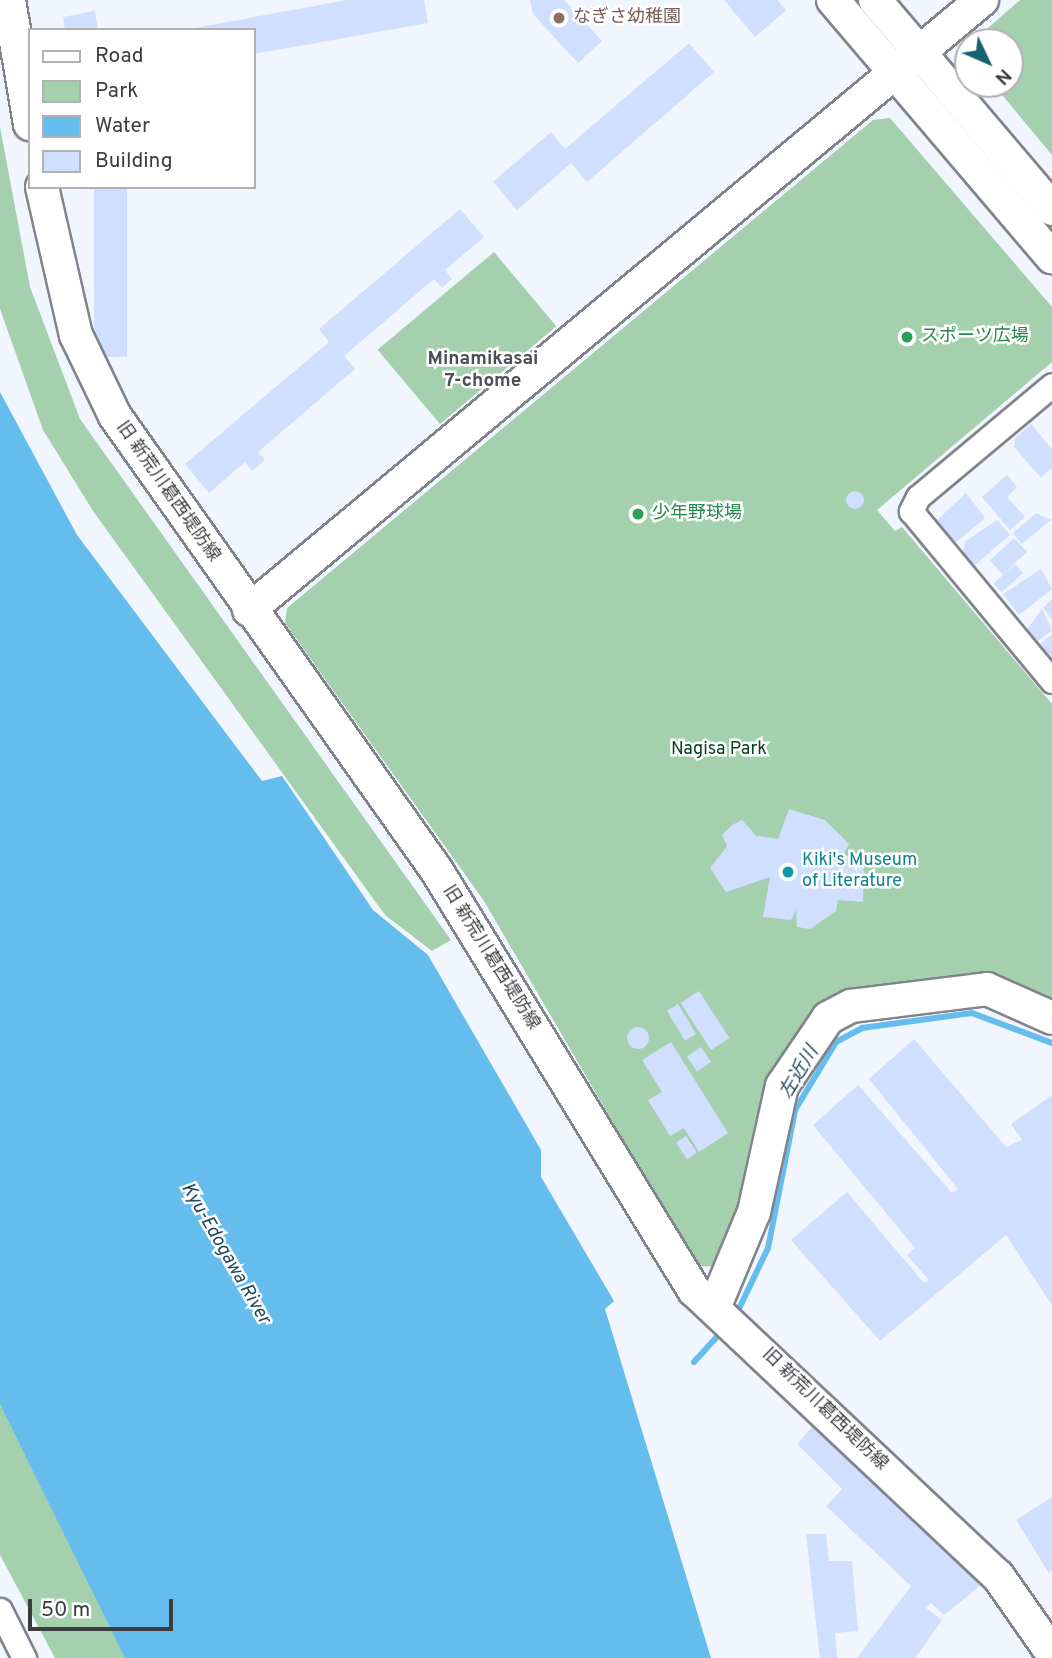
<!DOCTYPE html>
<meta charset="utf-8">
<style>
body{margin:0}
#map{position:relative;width:1052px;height:1658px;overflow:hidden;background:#f1f5fd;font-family:Overpass,"Noto Sans JP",sans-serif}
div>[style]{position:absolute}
.green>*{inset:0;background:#a4d0ae;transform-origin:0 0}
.water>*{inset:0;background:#65bdee}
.stream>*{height:6px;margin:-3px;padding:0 3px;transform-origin:3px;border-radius:3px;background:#65bdee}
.building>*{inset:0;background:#cfdffd;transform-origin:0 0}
.round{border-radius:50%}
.roads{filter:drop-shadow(2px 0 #81848b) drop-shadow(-2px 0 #81848b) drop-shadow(0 2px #81848b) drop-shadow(0 -2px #81848b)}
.street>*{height:23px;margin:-11.5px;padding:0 11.5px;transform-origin:11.5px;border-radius:11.5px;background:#fff}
.secondary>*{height:32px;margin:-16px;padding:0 16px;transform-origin:16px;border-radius:16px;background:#fff}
.dots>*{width:19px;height:19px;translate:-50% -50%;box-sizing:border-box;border:4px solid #fff;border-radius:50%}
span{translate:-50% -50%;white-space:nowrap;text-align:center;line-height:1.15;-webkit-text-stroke:5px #fff;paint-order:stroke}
.education-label{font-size:18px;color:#785e54}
.left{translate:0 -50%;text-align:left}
.leisure-label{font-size:18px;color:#27864d}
.street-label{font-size:18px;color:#3b3d40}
.park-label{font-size:18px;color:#064320}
.culture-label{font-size:18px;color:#0d838f}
.neighbourhood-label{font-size:19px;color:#4b4e55;font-weight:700}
.water-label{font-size:19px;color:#20475b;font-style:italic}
.legend{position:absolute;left:28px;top:28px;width:228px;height:161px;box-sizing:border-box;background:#fff;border:2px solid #b1b1b3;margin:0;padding:9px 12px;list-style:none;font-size:21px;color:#3b3d40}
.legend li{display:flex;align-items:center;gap:14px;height:35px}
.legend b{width:35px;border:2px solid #b1b1b3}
.north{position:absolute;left:954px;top:28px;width:70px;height:70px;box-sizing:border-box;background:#fff;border:2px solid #b1b1b3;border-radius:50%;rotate:134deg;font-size:19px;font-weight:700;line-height:28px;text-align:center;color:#3b3d40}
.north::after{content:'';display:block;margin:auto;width:24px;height:32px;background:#18636f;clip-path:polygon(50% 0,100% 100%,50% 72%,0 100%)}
.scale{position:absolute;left:28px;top:1599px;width:145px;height:32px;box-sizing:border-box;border:4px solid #3b3d40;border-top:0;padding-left:9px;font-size:21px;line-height:24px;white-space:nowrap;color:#3b3d40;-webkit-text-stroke:5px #fff;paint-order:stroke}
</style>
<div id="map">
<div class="green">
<div style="clip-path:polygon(1020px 0,1052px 0,1052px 155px,993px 84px,1010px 84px,1010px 42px,972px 42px)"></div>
<div style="clip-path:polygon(890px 118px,1052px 307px,1052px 362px,877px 510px,895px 531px,902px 527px,1052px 704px,1052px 1007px,987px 980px,822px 1010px,742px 1205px,725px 1265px,697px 1267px,484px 901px,285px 623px,287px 608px,873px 120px)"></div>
<div style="clip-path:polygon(0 127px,30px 287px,80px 419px,451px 940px,432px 951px,385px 915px,93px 511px,43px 430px,0 309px)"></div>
<div style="left:494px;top:252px;width:97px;height:152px;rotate:50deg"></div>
<div style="clip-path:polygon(0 1380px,143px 1658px,55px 1658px,0 1555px)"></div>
</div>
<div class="water">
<div style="clip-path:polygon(0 392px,77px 535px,262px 781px,282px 776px,373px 910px,428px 955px,541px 1150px,541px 1177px,614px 1301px,605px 1309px,711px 1658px,125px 1658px,0 1404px)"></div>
</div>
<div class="stream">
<div style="left:735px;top:1317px;width:76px;rotate:-64.4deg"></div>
<div style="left:768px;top:1248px;width:141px;rotate:-78.9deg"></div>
<div style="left:795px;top:1110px;width:79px;rotate:-58.9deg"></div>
<div style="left:836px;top:1042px;width:30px;rotate:-28deg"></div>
<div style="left:862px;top:1028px;width:111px;rotate:-7.8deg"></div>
<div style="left:972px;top:1013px;width:85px;rotate:20.6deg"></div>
<div style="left:694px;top:1362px;width:43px;rotate:-47.8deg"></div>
</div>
<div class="building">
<div style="clip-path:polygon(347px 0,424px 0,428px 23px,254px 54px,254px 30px,184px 30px)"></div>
<div style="clip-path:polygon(530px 0,564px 0,602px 41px,578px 63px,533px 14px)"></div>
<div style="clip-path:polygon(724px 0,777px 0,786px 10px,755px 37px)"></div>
<div style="clip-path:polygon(95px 11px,98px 30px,65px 30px,63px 17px)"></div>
<div style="clip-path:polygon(689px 43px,714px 72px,587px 182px,571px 163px,517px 210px,493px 182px,551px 132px,565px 149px)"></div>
<div style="left:94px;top:187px;width:33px;height:170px"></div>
<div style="clip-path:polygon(460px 209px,484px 237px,445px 270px,452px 279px,442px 288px,434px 279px,344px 356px,355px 369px,258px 452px,265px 460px,252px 471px,245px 462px,209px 493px,185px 464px,329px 342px,319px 329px)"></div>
<div style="clip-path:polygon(1031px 424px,1052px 449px,1052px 468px,1041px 478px,1014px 447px,1015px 438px)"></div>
<div style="clip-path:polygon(1007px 475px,1017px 487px,1007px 497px,1025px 517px,1010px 530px,982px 497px)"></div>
<div class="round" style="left:846px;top:491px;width:18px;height:18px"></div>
<div style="clip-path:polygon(966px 493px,985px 518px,955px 543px,935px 522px)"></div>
<div style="clip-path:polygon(1036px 513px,1051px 520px,1022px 544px,1013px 533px)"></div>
<div style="clip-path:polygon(997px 520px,1010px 535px,975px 565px,962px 553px,966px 541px)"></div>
<div style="left:1014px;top:538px;width:19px;height:33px;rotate:47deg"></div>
<div style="left:1015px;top:564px;width:12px;height:29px;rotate:48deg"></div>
<div style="clip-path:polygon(1041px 569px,1052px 589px,1019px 615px,1003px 594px)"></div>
<div style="clip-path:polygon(1052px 599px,1052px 619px,1043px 608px)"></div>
<div style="clip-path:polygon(1042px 609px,1052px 630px,1036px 643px,1026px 631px)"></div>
<div style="clip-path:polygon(1051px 635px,1052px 637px,1052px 663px,1038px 646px)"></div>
<div style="clip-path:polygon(789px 809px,825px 820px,849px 844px,843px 855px,864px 858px,863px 902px,838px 900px,836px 911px,810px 929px,797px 927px,796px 910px,791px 920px,763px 917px,770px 877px,726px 892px,710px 868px,727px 846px,722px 835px,732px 825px,742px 820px,756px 836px,778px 839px)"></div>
<div style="left:699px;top:991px;width:56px;height:22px;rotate:57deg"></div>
<div style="left:678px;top:1004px;width:35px;height:13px;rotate:59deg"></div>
<div class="round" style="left:627px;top:1027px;width:22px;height:22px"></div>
<div style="clip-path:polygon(914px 1039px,1006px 1147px,1022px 1140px,1011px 1124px,1052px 1095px,1052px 1305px,1006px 1235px,880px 1341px,791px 1240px,847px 1192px,924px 1283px,929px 1280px,907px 1255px,915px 1248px,813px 1125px,858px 1085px,952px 1193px,958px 1189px,869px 1079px)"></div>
<div style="clip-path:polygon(671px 1042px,728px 1133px,699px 1152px,684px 1128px,670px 1136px,648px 1100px,662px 1092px,642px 1060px)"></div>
<div style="left:701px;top:1047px;width:18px;height:17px;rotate:56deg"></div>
<div style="left:686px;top:1136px;width:20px;height:12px;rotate:57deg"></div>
<div style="clip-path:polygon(813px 1426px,981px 1585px,944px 1615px,931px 1603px,926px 1608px,942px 1620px,915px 1658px,857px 1658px,911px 1586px,826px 1506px,842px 1489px,797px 1444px)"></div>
<div style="clip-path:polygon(1052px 1497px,1052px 1570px,1049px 1573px,1016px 1520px)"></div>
<div style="clip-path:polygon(806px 1534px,826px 1534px,829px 1561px,852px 1561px,858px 1631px,835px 1633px,837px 1658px,820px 1658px)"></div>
</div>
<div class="roads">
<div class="street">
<div style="left:1052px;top:385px;width:175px;rotate:140.1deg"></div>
<div style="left:918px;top:497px;width:16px;rotate:117deg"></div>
<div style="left:911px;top:511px;width:221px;rotate:50.3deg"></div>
<div style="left:0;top:1610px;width:54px;rotate:63.4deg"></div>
</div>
<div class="secondary">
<div style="left:9px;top:0;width:126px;rotate:80.4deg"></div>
<div style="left:833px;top:0;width:338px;rotate:49.6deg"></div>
<div style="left:875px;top:0;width:274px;rotate:49.7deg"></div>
<div style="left:42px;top:187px;width:152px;rotate:77.1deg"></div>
<div style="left:76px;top:335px;width:90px;rotate:64.3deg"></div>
<div style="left:115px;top:416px;width:557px;rotate:54.71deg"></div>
<div style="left:437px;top:871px;width:492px;rotate:58.5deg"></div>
<div style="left:694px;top:1290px;width:417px;rotate:43.3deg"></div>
<div style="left:998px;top:1576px;width:94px;rotate:55deg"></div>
<div style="left:249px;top:610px;width:954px;rotate:-39.77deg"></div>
<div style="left:714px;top:1308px;width:104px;rotate:-67.4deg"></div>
<div style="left:754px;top:1212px;width:129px;rotate:-77.5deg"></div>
<div style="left:782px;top:1086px;width:82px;rotate:-55.9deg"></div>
<div style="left:828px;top:1018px;width:26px;rotate:-28deg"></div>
<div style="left:851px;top:1006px;width:137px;rotate:-7.1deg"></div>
<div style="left:987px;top:989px;width:71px;rotate:24deg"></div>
</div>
</div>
<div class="dots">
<div style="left:559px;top:18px;background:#8d6e63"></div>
<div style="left:907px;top:337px;background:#2e9e5b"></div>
<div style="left:638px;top:514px;background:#2e9e5b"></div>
<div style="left:788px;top:872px;background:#0f9aa8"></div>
</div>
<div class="education-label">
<span class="left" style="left:573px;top:18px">なぎさ幼稚園</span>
</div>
<div class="leisure-label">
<span class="left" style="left:921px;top:337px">スポーツ広場</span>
<span class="left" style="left:652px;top:514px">少年野球場</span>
</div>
<div class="street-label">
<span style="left:167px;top:492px;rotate:55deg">旧 新荒川葛西堤防線</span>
<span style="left:490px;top:958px;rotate:58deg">旧 新荒川葛西堤防線</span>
<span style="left:824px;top:1410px;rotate:44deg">旧 新荒川葛西堤防線</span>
</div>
<div class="park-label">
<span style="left:719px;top:750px">Nagisa Park</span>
</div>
<div class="culture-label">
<span class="left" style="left:802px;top:872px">Kiki's Museum<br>of Literature</span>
</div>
<div class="neighbourhood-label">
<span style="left:483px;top:371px">Minamikasai<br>7-chome</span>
</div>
<div class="water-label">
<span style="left:800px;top:1073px;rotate:-59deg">左近川</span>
<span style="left:225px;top:1254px;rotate:60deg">Kyu-Edogawa River</span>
</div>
<ul class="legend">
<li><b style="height:9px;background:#fff"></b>Road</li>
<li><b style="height:19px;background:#a4d0ae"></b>Park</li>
<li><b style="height:19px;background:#65bdee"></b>Water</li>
<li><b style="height:19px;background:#cfdffd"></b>Building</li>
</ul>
<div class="north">N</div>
<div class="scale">50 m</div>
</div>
